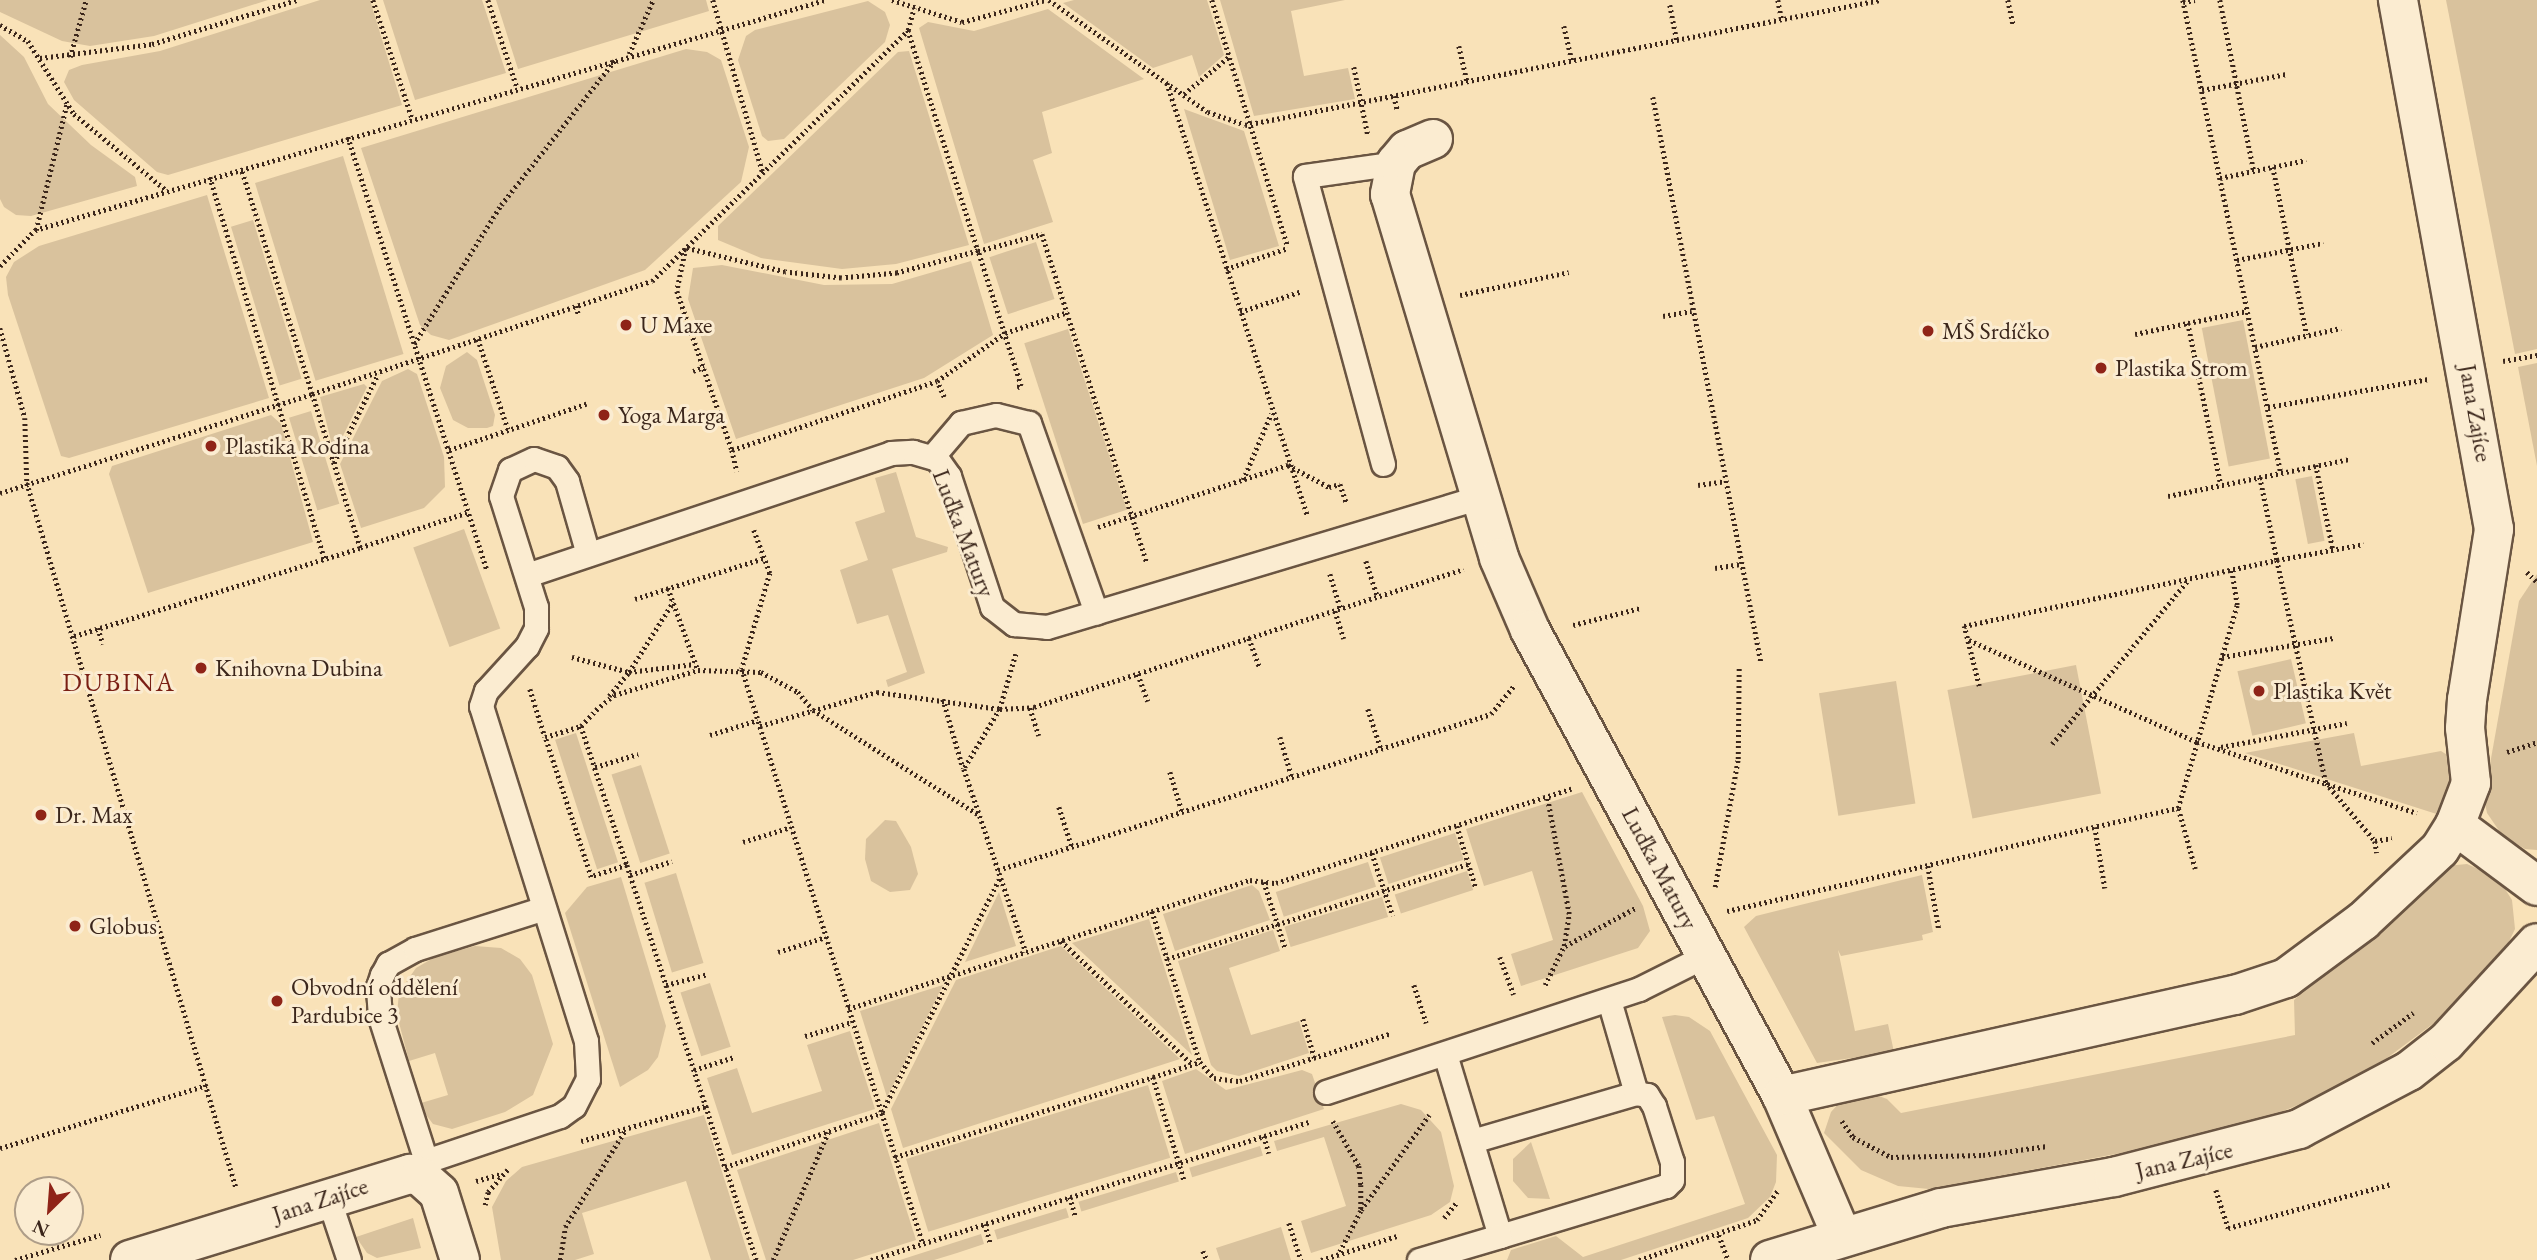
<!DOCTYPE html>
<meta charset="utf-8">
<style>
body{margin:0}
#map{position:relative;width:2537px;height:1260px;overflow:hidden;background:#f9e2b8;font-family:"EB Garamond",serif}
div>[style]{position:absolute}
.green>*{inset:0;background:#d9c29d;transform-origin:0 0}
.path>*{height:4.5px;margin-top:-2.25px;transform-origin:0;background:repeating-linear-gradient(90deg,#3b261b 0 2px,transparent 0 5.5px)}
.roads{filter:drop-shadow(2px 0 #6a5542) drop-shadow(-2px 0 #6a5542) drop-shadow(0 2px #6a5542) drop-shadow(0 -2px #6a5542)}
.lane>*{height:23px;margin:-11.5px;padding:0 11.5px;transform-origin:11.5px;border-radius:11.5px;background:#fbecd1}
.street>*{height:38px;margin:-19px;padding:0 19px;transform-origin:19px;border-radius:19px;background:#fbecd1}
.dots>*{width:19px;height:19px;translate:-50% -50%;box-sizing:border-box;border:4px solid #fbecd1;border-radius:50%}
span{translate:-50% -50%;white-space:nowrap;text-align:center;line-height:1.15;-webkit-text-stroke:6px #fbecd1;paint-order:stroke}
.poi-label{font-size:24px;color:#3b261b}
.left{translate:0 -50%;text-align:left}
.street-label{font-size:24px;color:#3b261b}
.neighbourhood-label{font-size:26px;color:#7a1f14;letter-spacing:2px}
.north{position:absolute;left:14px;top:1176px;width:70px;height:70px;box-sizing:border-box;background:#fbecd1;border:2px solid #ae9d88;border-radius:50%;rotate:205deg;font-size:19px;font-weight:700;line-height:28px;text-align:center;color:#3b261b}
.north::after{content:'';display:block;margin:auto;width:24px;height:32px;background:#8f2418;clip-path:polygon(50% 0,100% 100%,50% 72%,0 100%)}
</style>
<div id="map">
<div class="green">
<div style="clip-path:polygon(0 0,268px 0,154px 36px,90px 46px,62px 41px,0 12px)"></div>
<div style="clip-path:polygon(320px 0,370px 0,402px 105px,168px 175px,157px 172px,74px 100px,64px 82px,69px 70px,82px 65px,160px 51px)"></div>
<div style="clip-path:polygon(383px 0,482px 0,506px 73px,415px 100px)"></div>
<div style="clip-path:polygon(496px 0,706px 0,709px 11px,518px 69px)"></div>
<div style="clip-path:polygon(1074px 0,1207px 0,1224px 55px,1199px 77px,1192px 55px,1153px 68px,1063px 3px)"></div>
<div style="clip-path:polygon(1220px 0,1345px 0,1291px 11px,1304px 76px,1348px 68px,1355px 99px,1254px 116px)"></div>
<div style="clip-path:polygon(2446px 0,2537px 0,2537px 349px,2515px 354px)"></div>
<div style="clip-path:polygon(868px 1px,885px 12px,890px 25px,885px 42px,784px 139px,768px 141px,762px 136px,738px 60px,746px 36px,755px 30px)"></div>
<div style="clip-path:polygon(1048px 9px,1144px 79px,1042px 112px,1052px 153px,1033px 160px,1053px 222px,984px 244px,919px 28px,928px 22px,974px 31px)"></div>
<div style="clip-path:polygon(0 35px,24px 57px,48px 104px,91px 145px,135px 177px,137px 186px,31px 216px,16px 215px,4px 207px,0 199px)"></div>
<div style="clip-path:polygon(686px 49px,707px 52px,721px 60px,749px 147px,741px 182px,645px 270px,449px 340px,431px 335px,420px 325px,361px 148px)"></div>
<div style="clip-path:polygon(909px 51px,969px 245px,896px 264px,842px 269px,761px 258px,718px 240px,718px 226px,898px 52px)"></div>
<div style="clip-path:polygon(1184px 109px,1244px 131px,1279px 246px,1230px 260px)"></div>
<div style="left:343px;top:156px;width:207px;height:92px;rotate:73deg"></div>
<div style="clip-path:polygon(207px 195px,269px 398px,69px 458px,61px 456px,8px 295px,6px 277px,14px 262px,39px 246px)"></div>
<div style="left:253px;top:220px;width:166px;height:23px;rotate:73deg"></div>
<div style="left:1036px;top:242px;width:60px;height:49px;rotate:72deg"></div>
<div style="clip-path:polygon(971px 261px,993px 335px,924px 378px,736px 439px,688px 299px,693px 268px,722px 265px,824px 285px,892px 284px)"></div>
<div style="left:2243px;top:320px;width:141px;height:42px;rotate:79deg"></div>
<div style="left:1068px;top:329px;width:190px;height:46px;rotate:72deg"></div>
<div style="clip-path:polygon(467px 352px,477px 360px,495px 415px,493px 426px,487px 428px,468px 428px,453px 420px,440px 388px,446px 366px)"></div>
<div style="clip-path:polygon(2537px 363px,2537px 466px,2518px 367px)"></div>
<div style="clip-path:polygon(408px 369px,417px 374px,444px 457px,445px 487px,424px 508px,361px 528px,340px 464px,382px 381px)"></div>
<div style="clip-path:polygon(364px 384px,367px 387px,338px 446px,332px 445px,320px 397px)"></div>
<div style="left:311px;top:411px;width:97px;height:23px;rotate:73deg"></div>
<div style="clip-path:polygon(271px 415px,281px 424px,313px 542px,148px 593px,109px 474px,112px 466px)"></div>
<div style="clip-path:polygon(896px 472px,916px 537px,948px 547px,947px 552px,892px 569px,925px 673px,888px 687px,886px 680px,907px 672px,888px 615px,857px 624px,840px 570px,868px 560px,855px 522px,885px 512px,875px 478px)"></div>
<div style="left:2312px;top:476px;width:66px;height:17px;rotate:79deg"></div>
<div style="left:464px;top:529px;width:106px;height:54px;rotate:70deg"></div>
<div style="clip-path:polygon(2537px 574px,2537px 850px,2525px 849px,2502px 835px,2487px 813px,2484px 798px,2519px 601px)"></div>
<div style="left:2291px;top:659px;width:66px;height:55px;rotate:77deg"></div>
<div style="left:2076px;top:665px;width:131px;height:131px;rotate:79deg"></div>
<div style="left:1896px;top:681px;width:124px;height:78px;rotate:81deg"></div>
<div style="left:576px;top:733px;width:136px;height:22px;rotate:72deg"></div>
<div style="clip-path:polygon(2354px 733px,2361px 766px,2441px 751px,2452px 758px,2457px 768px,2446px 817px,2245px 753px)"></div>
<div style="left:641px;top:765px;width:93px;height:31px;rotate:72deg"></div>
<div style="clip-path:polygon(1582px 792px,1643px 906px,1650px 931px,1638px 948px,1521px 986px,1511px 954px,1553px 940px,1532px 871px,1484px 886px,1466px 829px)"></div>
<div style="clip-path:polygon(885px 820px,896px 821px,911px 847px,918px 874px,910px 890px,890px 892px,871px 881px,865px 859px,866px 839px)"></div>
<div style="left:1455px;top:833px;width:28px;height:79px;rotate:72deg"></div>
<div style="left:1368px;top:862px;width:26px;height:97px;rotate:72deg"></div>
<div style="clip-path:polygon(2467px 864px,2498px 878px,2512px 900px,2515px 929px,2504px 952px,2461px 1003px,2387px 1058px,2323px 1094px,2279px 1113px,2211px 1136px,1929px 1189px,1898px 1186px,1861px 1170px,1824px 1133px,1831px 1112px,1840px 1102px,1871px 1093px,1887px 1099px,1901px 1113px,2295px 1035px,2294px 1000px,2446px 866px)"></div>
<div style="left:1467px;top:871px;width:20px;height:76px;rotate:72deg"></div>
<div style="left:676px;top:873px;width:94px;height:33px;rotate:73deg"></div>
<div style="clip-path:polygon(1922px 875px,1933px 932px,1922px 935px,1923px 940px,1841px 956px,1838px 950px,1855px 1031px,1888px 1024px,1894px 1052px,1817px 1063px,1744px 927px,1756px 916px)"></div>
<div style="clip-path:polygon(621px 877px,666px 1026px,658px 1057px,648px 1070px,620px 1087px,565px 913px,587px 887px)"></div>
<div style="clip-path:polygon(1252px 885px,1259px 891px,1270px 920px,1175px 951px,1163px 914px)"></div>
<div style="clip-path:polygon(999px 892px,1016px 946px,965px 962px)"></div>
<div style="left:1382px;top:897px;width:21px;height:102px;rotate:73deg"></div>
<div style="clip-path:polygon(1149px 919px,1192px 1055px,1072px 943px)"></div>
<div style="clip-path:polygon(1273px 930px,1280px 951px,1229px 968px,1251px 1035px,1299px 1021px,1309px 1053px,1239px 1076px,1217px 1071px,1211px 1065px,1178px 961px)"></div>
<div style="clip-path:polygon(475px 946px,501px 948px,520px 959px,532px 975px,553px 1044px,533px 1095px,505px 1112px,452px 1129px,433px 1124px,424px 1112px,421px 1103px,448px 1095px,435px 1053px,409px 1061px,397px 1015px,399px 992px,416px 968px,435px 957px)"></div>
<div style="clip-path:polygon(1061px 946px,1180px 1059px,903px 1148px,891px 1109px,956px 980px)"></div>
<div style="left:710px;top:983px;width:67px;height:31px;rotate:72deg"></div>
<div style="clip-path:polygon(943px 985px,887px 1097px,860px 1011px)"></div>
<div style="clip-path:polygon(1675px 1015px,1689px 1017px,1710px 1031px,1777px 1155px,1776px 1182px,1770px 1197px,1748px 1218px,1621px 1260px,1507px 1260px,1511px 1250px,1556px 1236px,1583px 1257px,1745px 1204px,1714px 1116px,1696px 1120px,1662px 1017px)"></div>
<div style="clip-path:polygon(850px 1031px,875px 1109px,732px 1155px,707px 1078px,737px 1068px,752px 1113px,822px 1091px,807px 1045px)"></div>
<div style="clip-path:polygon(1196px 1069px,1226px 1090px,1302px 1070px,1312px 1074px,1324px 1109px,1185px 1154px,1162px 1081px)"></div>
<div style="left:1148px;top:1085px;width:76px;height:253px;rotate:73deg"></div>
<div style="clip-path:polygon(1401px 1104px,1421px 1110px,1441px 1132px,1454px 1186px,1450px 1202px,1431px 1215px,1311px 1253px,1301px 1221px,1346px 1206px,1324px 1137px,1277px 1151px,1274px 1141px)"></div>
<div style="clip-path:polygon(704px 1115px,750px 1260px,711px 1260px,686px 1181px,582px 1213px,594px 1254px,575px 1260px,501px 1260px,492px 1207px,506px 1181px,522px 1167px)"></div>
<div style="clip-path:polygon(879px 1123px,916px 1240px,853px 1260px,766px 1260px,737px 1170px)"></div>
<div style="clip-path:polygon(1531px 1142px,1550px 1199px,1528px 1198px,1513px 1181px,1513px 1159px)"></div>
<div style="left:1260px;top:1146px;width:10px;height:74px;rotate:73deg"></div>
<div style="left:1176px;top:1172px;width:10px;height:102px;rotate:73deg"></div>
<div style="left:1066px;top:1208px;width:10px;height:75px;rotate:73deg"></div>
<div style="clip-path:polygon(413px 1218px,421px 1248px,377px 1258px,367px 1253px,356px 1237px)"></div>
<div style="clip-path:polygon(1281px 1227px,1291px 1260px,1220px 1260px,1216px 1248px)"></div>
<div style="clip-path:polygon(981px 1234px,984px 1244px,957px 1253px,934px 1260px,900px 1260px)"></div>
</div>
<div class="path">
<div style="left:373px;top:0;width:124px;rotate:71.7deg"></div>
<div style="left:488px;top:0;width:92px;rotate:71.6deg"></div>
<div style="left:713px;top:0;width:180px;rotate:73.9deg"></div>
<div style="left:892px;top:0;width:73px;rotate:17.4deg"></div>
<div style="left:962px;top:22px;width:86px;rotate:-14.8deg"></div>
<div style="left:1049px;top:0;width:194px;rotate:35.2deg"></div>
<div style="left:1208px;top:112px;width:39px;rotate:19deg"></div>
<div style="left:1245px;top:125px;width:647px;rotate:-11.14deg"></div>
<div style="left:1212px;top:0;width:258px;rotate:72.9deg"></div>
<div style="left:1778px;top:0;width:20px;rotate:79deg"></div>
<div style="left:2008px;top:0;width:25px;rotate:78deg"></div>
<div style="left:2183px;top:0;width:483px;rotate:78.3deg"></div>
<div style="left:2220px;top:0;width:174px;rotate:78.8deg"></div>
<div style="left:2183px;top:2px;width:12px;rotate:-9deg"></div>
<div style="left:1670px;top:5px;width:36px;rotate:79deg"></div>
<div style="left:0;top:25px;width:32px;rotate:30deg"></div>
<div style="left:28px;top:41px;width:86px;rotate:57.8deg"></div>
<div style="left:74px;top:114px;width:119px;rotate:39.6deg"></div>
<div style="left:1564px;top:26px;width:36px;rotate:77deg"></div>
<div style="left:908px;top:30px;width:232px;rotate:72.4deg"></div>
<div style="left:978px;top:251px;width:84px;rotate:164.8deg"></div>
<div style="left:897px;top:273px;width:56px;rotate:174.9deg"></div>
<div style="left:841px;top:278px;width:56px;rotate:-173.9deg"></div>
<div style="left:785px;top:272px;width:102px;rotate:-166.4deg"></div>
<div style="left:686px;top:248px;width:44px;rotate:101.8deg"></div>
<div style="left:677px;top:291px;width:168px;rotate:70.9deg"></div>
<div style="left:732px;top:450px;width:216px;rotate:-18.6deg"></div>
<div style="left:1459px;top:46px;width:37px;rotate:77deg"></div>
<div style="left:629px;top:54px;width:59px;rotate:-66deg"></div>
<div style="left:70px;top:57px;width:59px;rotate:-74.3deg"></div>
<div style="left:40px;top:58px;width:113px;rotate:-7.1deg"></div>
<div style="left:152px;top:44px;width:152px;rotate:-16.9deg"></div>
<div style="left:1354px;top:67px;width:69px;rotate:78.4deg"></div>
<div style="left:1167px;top:83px;width:456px;rotate:72deg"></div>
<div style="left:2202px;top:90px;width:86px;rotate:-10.7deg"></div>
<div style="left:1184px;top:94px;width:60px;rotate:-39.6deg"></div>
<div style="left:1394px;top:96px;width:16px;rotate:76deg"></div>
<div style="left:1653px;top:97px;width:575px;rotate:79.18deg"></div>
<div style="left:348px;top:137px;width:454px;rotate:72.2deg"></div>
<div style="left:2273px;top:167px;width:171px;rotate:78.6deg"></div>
<div style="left:210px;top:177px;width:400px;rotate:73.3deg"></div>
<div style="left:2220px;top:178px;width:88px;rotate:-11.8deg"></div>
<div style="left:36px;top:230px;width:131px;rotate:-76.3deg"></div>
<div style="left:2237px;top:260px;width:88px;rotate:-11.2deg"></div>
<div style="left:0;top:266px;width:50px;rotate:-45.8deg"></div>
<div style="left:35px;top:230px;width:823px;rotate:-16.23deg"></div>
<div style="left:1226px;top:269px;width:65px;rotate:-18.7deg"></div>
<div style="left:1460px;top:295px;width:111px;rotate:-11.9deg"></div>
<div style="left:576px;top:306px;width:10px;rotate:73deg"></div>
<div style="left:1240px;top:312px;width:65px;rotate:-18.7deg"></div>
<div style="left:1663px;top:316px;width:29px;rotate:-10deg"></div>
<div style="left:2188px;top:323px;width:60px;rotate:-11.5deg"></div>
<div style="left:0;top:328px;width:93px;rotate:74.5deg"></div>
<div style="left:25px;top:418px;width:65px;rotate:88.2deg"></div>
<div style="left:27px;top:483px;width:734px;rotate:73.47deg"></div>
<div style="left:2135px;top:334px;width:54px;rotate:-11.7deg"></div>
<div style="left:2188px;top:323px;width:165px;rotate:78.5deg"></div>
<div style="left:478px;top:339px;width:95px;rotate:71.6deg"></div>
<div style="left:414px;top:344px;width:164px;rotate:-58deg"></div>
<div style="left:501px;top:205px;width:184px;rotate:-51.8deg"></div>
<div style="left:2255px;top:347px;width:88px;rotate:-12.5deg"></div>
<div style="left:2503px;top:361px;width:35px;rotate:-10deg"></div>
<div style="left:693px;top:371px;width:12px;rotate:-20deg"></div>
<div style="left:1017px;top:387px;width:4px;rotate:-14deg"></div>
<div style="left:1021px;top:386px;width:142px;rotate:-107.7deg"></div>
<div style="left:978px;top:251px;width:66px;rotate:-14.9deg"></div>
<div style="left:1042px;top:234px;width:346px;rotate:72.3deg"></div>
<div style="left:944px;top:397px;width:17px;rotate:-114deg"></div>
<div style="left:937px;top:381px;width:83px;rotate:-35.2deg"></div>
<div style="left:1005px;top:333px;width:66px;rotate:-18.4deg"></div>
<div style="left:2268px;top:407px;width:163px;rotate:-9.9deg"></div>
<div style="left:449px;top:450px;width:145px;rotate:-18.6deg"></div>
<div style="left:732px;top:450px;width:22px;rotate:77deg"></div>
<div style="left:334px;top:463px;width:99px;rotate:-63.7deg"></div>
<div style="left:2316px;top:465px;width:87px;rotate:78.7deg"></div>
<div style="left:2260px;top:477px;width:85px;rotate:78.4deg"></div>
<div style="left:2277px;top:560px;width:88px;rotate:-10.4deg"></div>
<div style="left:1243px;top:480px;width:72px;rotate:-67deg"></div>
<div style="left:1698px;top:485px;width:27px;rotate:-8deg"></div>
<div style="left:0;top:493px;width:327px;rotate:-17.6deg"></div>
<div style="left:312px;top:394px;width:236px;rotate:-107.5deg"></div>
<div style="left:2168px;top:496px;width:186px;rotate:-11.5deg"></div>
<div style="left:467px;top:513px;width:113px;rotate:161.9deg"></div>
<div style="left:360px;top:548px;width:161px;rotate:-107.3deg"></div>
<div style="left:312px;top:394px;width:358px;rotate:-18.4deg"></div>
<div style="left:652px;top:281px;width:359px;rotate:-44.4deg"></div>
<div style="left:908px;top:30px;width:23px;rotate:-75deg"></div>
<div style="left:1098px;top:527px;width:200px;rotate:-18.1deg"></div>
<div style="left:1288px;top:465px;width:47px;rotate:28.2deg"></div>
<div style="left:1329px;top:487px;width:11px;rotate:-15deg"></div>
<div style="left:1340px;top:484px;width:21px;rotate:71deg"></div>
<div style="left:754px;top:530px;width:46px;rotate:69.6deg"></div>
<div style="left:770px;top:573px;width:100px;rotate:106.3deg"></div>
<div style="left:742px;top:669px;width:466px;rotate:72.5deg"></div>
<div style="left:1366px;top:561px;width:38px;rotate:72deg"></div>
<div style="left:1715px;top:568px;width:26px;rotate:-9deg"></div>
<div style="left:2527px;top:572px;width:14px;rotate:45deg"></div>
<div style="left:1330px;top:574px;width:37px;rotate:73deg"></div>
<div style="left:668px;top:588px;width:87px;rotate:69.9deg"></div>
<div style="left:635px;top:599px;width:135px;rotate:-17.6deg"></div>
<div style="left:1335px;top:611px;width:29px;rotate:72deg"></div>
<div style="left:1573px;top:625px;width:69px;rotate:-14.2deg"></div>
<div style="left:98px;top:628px;width:17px;rotate:73deg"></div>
<div style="left:74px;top:636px;width:299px;rotate:-17.1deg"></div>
<div style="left:1249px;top:638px;width:30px;rotate:70deg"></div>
<div style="left:1969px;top:640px;width:250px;rotate:24.1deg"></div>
<div style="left:2197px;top:742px;width:231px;rotate:17.9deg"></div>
<div style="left:1016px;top:654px;width:57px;rotate:106.2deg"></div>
<div style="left:1000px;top:709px;width:70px;rotate:121deg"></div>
<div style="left:964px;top:769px;width:193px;rotate:71.3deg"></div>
<div style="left:572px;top:657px;width:59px;rotate:14.7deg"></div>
<div style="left:629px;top:672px;width:66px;rotate:-6.9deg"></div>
<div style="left:2222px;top:657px;width:113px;rotate:-9.7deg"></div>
<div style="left:1138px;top:674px;width:29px;rotate:70deg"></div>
<div style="left:1979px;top:686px;width:62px;rotate:-104deg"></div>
<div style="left:1964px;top:626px;width:320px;rotate:-11.9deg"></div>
<div style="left:2277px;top:560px;width:228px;rotate:77.6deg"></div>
<div style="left:2326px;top:783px;width:76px;rotate:49.8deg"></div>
<div style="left:2375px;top:841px;width:12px;rotate:81deg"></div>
<div style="left:530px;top:689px;width:50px;rotate:72.6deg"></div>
<div style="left:609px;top:696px;width:31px;rotate:-50deg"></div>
<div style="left:629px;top:672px;width:83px;rotate:-57.8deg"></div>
<div style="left:943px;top:699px;width:72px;rotate:73.8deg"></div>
<div style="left:1030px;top:708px;width:29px;rotate:72deg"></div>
<div style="left:1368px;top:709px;width:42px;rotate:72deg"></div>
<div style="left:596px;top:710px;width:23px;rotate:-40deg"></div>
<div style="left:614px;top:695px;width:88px;rotate:-16.6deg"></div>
<div style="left:698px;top:670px;width:63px;rotate:1.8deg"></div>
<div style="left:761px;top:672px;width:42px;rotate:28.4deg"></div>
<div style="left:798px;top:692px;width:23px;rotate:50deg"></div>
<div style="left:813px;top:710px;width:196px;rotate:32.3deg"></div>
<div style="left:581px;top:726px;width:25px;rotate:-47deg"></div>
<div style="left:760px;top:726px;width:122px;rotate:-16.2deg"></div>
<div style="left:877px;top:692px;width:124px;rotate:7.9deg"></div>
<div style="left:1000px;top:709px;width:34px;rotate:-3deg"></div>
<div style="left:1034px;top:707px;width:451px;rotate:-17.8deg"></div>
<div style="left:710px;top:735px;width:50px;rotate:-17.4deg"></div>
<div style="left:1280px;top:737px;width:42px;rotate:73.3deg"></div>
<div style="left:2052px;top:744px;width:213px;rotate:-50.3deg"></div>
<div style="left:2221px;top:747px;width:128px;rotate:-10.8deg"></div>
<div style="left:2507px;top:752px;width:32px;rotate:-18deg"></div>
<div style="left:595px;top:767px;width:45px;rotate:-16.8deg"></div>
<div style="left:1170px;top:772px;width:41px;rotate:72.9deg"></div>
<div style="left:1059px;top:807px;width:42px;rotate:72deg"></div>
<div style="left:1457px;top:826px;width:65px;rotate:73deg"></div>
<div style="left:2095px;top:827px;width:62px;rotate:80.7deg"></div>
<div style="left:2375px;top:841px;width:17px;rotate:-10deg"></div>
<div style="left:743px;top:842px;width:50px;rotate:-17.4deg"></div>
<div style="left:1372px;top:853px;width:66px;rotate:71.6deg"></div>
<div style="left:627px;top:865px;width:38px;rotate:162deg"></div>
<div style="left:591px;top:877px;width:147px;rotate:-108.2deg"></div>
<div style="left:545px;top:737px;width:38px;rotate:-17deg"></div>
<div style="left:581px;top:726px;width:146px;rotate:71.7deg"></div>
<div style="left:627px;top:865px;width:254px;rotate:71.9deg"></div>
<div style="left:1928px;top:866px;width:65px;rotate:80.2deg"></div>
<div style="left:2195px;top:869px;width:63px;rotate:-105.6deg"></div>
<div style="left:2178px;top:808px;width:211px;rotate:-73.8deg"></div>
<div style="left:2237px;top:605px;width:37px;rotate:-99deg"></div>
<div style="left:998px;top:870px;width:517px;rotate:-17.56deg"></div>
<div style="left:1491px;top:714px;width:38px;rotate:-51deg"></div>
<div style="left:630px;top:875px;width:44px;rotate:-18.4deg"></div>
<div style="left:1264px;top:882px;width:71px;rotate:72.1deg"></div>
<div style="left:1715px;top:887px;width:130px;rotate:-79.8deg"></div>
<div style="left:1738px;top:759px;width:93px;rotate:-89.4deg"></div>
<div style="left:1152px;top:911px;width:158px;rotate:72.4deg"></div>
<div style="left:1200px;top:1062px;width:21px;rotate:49deg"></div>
<div style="left:1214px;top:1078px;width:26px;rotate:7deg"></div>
<div style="left:1240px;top:1081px;width:159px;rotate:-17.5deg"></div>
<div style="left:1727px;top:911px;width:463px;rotate:-12.9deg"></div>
<div style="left:1061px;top:941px;width:180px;rotate:43.2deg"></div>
<div style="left:1565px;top:946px;width:82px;rotate:-28.4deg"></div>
<div style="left:778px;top:952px;width:50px;rotate:-17.4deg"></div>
<div style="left:1500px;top:957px;width:40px;rotate:69.8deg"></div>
<div style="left:1167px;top:959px;width:317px;rotate:-17.5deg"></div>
<div style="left:666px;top:985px;width:43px;rotate:-14.7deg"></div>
<div style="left:1414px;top:985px;width:40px;rotate:72deg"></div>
<div style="left:1545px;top:985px;width:43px;rotate:-64deg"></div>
<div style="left:1564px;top:946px;width:32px;rotate:-81deg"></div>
<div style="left:1569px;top:914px;width:119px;rotate:-100.6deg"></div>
<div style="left:848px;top:1009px;width:422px;rotate:-17.8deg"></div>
<div style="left:1250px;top:880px;width:26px;rotate:7deg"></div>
<div style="left:1276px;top:883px;width:310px;rotate:-17.7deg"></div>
<div style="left:1303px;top:1019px;width:42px;rotate:73.3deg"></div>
<div style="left:805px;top:1036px;width:49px;rotate:-16.6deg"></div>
<div style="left:2372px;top:1043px;width:51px;rotate:-36.2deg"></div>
<div style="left:694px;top:1070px;width:42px;rotate:-18deg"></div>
<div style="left:1153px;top:1077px;width:49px;rotate:-17.7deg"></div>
<div style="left:882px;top:1112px;width:263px;rotate:-63.3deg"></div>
<div style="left:1333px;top:1121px;width:52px;rotate:60deg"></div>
<div style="left:1359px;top:1166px;width:19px;rotate:84deg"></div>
<div style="left:1361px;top:1185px;width:26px;rotate:90deg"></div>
<div style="left:1361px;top:1211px;width:48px;rotate:117.1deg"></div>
<div style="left:1842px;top:1121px;width:19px;rotate:55deg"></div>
<div style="left:1853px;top:1137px;width:43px;rotate:27.8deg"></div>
<div style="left:1891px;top:1157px;width:92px;rotate:-1.2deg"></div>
<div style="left:1983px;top:1155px;width:65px;rotate:-8deg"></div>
<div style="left:1264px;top:1136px;width:18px;rotate:74deg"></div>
<div style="left:581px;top:1141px;width:130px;rotate:-15.6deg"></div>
<div style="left:706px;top:1106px;width:64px;rotate:72.7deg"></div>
<div style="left:0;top:1148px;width:216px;rotate:-16.9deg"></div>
<div style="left:895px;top:1157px;width:270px;rotate:-17.2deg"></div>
<div style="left:1153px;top:1077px;width:108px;rotate:73.2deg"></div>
<div style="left:476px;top:1181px;width:26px;rotate:-16deg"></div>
<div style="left:2216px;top:1190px;width:40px;rotate:72deg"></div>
<div style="left:2228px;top:1228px;width:169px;rotate:-15.1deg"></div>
<div style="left:1070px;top:1197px;width:19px;rotate:74deg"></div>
<div style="left:485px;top:1205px;width:13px;rotate:-77deg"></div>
<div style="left:488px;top:1192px;width:30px;rotate:-49deg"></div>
<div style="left:1361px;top:1210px;width:117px;rotate:-54.4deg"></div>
<div style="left:1444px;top:1218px;width:19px;rotate:-51deg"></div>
<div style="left:1289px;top:1223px;width:39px;rotate:72deg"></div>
<div style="left:985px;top:1224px;width:19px;rotate:74deg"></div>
<div style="left:1719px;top:1235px;width:27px;rotate:70deg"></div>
<div style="left:1203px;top:1251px;width:10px;rotate:66deg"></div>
<div style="left:15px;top:1260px;width:89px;rotate:-16.4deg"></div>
<div style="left:560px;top:1260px;width:33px;rotate:-81deg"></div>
<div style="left:565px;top:1227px;width:115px;rotate:-58.1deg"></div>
<div style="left:756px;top:1260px;width:98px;rotate:-108.4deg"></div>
<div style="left:725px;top:1167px;width:166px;rotate:-19deg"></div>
<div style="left:882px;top:1113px;width:137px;rotate:72.6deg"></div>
<div style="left:773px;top:1260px;width:139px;rotate:-66.7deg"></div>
<div style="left:871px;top:1260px;width:461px;rotate:-17.5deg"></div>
<div style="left:1321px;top:1260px;width:80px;rotate:-17.5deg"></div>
<div style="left:1639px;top:1260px;width:125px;rotate:-18.7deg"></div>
<div style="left:1757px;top:1220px;width:37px;rotate:-55deg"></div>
</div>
<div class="roads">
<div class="lane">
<div style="left:932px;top:457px;width:45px;rotate:-49.5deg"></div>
<div style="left:961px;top:423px;width:36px;rotate:-13deg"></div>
<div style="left:996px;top:415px;width:34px;rotate:14deg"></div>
<div style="left:1029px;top:423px;width:201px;rotate:70.5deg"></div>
<div style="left:1383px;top:464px;width:298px;rotate:-105.2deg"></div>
<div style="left:1305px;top:176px;width:92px;rotate:-8.1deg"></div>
<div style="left:527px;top:575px;width:384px;rotate:-18.5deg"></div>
<div style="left:891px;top:453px;width:22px;rotate:-3deg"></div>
<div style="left:913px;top:452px;width:25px;rotate:16deg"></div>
<div style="left:937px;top:459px;width:21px;rotate:55deg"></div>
<div style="left:949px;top:476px;width:138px;rotate:71.8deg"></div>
<div style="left:992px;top:607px;width:28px;rotate:38deg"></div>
<div style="left:1014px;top:624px;width:33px;rotate:5deg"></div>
<div style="left:1047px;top:627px;width:452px;rotate:-16.7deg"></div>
<div style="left:1445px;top:1054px;width:190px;rotate:73.2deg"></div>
<div style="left:1500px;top:1236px;width:173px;rotate:-16.8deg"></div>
<div style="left:1666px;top:1186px;width:8px;rotate:-45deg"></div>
<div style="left:1672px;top:1180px;width:18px;rotate:-90deg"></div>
<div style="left:1672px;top:1162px;width:59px;rotate:-107.8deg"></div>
<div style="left:1654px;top:1106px;width:13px;rotate:-122deg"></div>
<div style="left:1647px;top:1095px;width:11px;rotate:-170deg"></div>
<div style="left:1326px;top:1092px;width:330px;rotate:-18.2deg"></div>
<div style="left:1639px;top:989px;width:76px;rotate:-26.6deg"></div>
<div style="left:1472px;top:1141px;width:171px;rotate:-16.3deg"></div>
<div style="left:1636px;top:1093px;width:97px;rotate:-106.2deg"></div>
<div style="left:426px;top:1161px;width:151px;rotate:-107.7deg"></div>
<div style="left:380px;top:1017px;width:30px;rotate:-94deg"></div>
<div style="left:378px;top:987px;width:13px;rotate:-72deg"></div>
<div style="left:382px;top:975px;width:13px;rotate:-61deg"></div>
<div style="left:388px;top:964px;width:31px;rotate:-29deg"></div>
<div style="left:415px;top:949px;width:135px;rotate:-17.6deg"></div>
<div style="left:420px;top:1176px;width:16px;rotate:-68deg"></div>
<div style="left:426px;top:1161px;width:141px;rotate:-18.6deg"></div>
<div style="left:560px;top:1116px;width:17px;rotate:-36deg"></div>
<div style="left:574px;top:1106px;width:30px;rotate:-63deg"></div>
<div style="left:588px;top:1079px;width:38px;rotate:-93deg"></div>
<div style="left:586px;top:1041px;width:351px;rotate:-107.4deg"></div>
<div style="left:481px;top:706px;width:16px;rotate:-72deg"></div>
<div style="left:486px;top:691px;width:61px;rotate:-47.7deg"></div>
<div style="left:527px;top:646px;width:20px;rotate:-63deg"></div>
<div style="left:536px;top:628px;width:21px;rotate:-90deg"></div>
<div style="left:536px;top:607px;width:116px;rotate:-107.5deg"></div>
<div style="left:501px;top:496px;width:28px;rotate:-71deg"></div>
<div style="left:510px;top:470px;width:26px;rotate:-25deg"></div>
<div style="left:534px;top:459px;width:24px;rotate:19deg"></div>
<div style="left:557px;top:467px;width:17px;rotate:54deg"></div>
<div style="left:567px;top:481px;width:76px;rotate:74deg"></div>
<div style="left:328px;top:1197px;width:66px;rotate:71.6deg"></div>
<div style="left:1419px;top:1260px;width:84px;rotate:-16.5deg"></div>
</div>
<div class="street">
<div style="left:1433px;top:139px;width:28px;rotate:157deg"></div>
<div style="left:1407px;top:150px;width:17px;rotate:130deg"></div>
<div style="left:1396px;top:163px;width:32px;rotate:101deg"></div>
<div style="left:1390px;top:194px;width:380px;rotate:73.3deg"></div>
<div style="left:1499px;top:558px;width:78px;rotate:66.7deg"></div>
<div style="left:1530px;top:630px;width:530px;rotate:61.6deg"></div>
<div style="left:1782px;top:1096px;width:153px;rotate:66.9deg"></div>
<div style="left:2455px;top:825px;width:102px;rotate:36.6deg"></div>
<div style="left:1782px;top:1096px;width:464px;rotate:-12.6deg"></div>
<div style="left:2235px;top:995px;width:54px;rotate:-18.4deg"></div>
<div style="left:2286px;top:978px;width:96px;rotate:-36.5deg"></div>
<div style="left:2363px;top:921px;width:105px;rotate:-43.1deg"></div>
<div style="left:2440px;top:849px;width:28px;rotate:-58deg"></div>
<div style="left:2455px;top:825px;width:45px;rotate:-69.1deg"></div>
<div style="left:2471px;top:783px;width:55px;rotate:-96.2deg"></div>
<div style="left:2465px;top:728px;width:28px;rotate:-86deg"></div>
<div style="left:2467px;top:700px;width:173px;rotate:-81deg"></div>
<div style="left:2494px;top:529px;width:538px;rotate:-100.29deg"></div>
<div style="left:130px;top:1260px;width:293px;rotate:-17.1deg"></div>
<div style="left:410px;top:1174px;width:10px;rotate:11deg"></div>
<div style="left:420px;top:1176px;width:25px;rotate:42deg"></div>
<div style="left:439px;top:1193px;width:70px;rotate:72.6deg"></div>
<div style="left:1770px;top:1260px;width:179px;rotate:-16.9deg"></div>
<div style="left:1941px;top:1208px;width:176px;rotate:-10.2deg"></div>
<div style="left:2114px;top:1177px;width:191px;rotate:-14.5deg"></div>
<div style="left:2299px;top:1129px;width:124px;rotate:-27.8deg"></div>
<div style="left:2409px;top:1071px;width:47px;rotate:-38.1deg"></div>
<div style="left:2446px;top:1042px;width:134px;rotate:-47.4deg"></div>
</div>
</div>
<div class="dots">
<div style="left:626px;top:325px;background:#8f2418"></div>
<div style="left:1928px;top:331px;background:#8f2418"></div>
<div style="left:2101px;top:368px;background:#8f2418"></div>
<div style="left:604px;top:415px;background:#8f2418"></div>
<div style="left:211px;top:446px;background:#8f2418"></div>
<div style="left:201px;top:668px;background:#8f2418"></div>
<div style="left:2259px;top:691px;background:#8f2418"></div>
<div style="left:41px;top:815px;background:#8f2418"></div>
<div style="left:75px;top:926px;background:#8f2418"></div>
<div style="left:277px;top:1001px;background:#8f2418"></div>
</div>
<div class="poi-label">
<span class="left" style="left:640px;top:325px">U Maxe</span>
<span class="left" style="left:1942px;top:331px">MŠ Srdíčko</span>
<span class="left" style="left:2115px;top:368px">Plastika Strom</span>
<span class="left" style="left:618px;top:415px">Yoga Marga</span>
<span class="left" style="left:225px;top:446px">Plastika Rodina</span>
<span class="left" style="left:215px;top:668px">Knihovna Dubina</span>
<span class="left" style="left:2273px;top:691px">Plastika Květ</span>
<span class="left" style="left:55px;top:815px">Dr. Max</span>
<span class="left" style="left:89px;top:926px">Globus</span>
<span class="left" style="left:291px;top:1001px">Obvodní oddělení<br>Pardubice 3</span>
</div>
<div class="street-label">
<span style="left:2476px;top:413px;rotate:80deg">Jana Zajíce</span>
<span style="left:964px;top:533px;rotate:69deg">Luďka Matury</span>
<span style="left:1660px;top:868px;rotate:62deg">Luďka Matury</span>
<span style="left:2184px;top:1160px;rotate:-13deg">Jana Zajíce</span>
<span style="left:320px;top:1200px;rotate:-18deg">Jana Zajíce</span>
</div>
<div class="neighbourhood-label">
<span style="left:119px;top:683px">DUBINA</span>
</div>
<div class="north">N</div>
</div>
